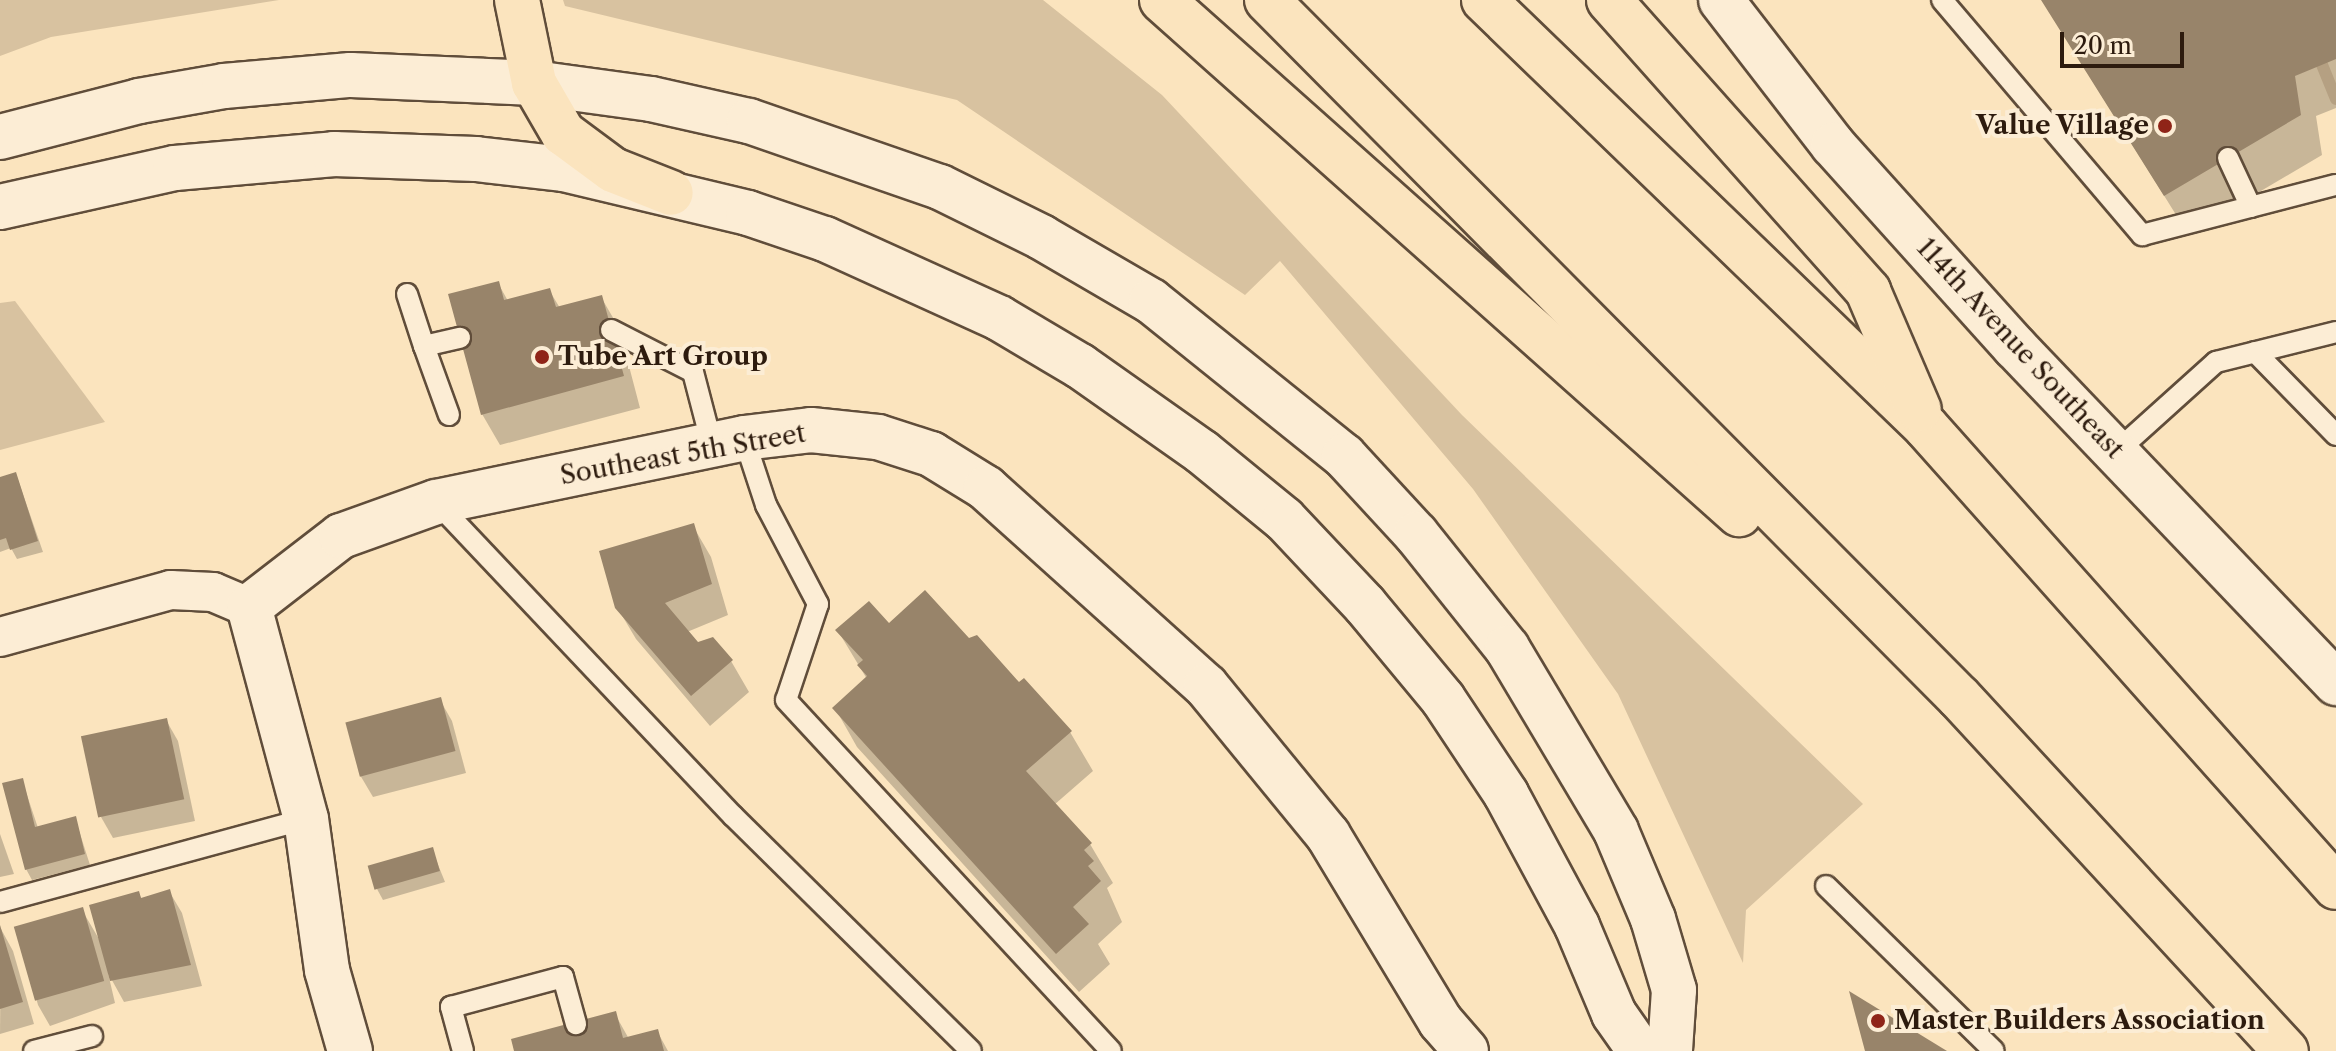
<!DOCTYPE html>
<style>
body{margin:0}
#map{position:relative;width:2336px;height:1051px;overflow:hidden;background:#fbe4be;font-family:"Libre Caslon Text",serif}
div>[style]{position:absolute}
.green>*{inset:0;background:#d8c2a0}
.shadow>*{inset:0;background:#0003}
.stream>*{height:12px;margin:-6px;padding:0 6px;transform-origin:6px;border-radius:6px;background:#b5a082}
.building>*{inset:0;background:#98846a;transform-origin:0 0}
.roads{filter:drop-shadow(2px 0 #604d3a) drop-shadow(-2px 0 #604d3a) drop-shadow(0 2px #604d3a) drop-shadow(0 -2px #604d3a)}
.service>*{height:20px;margin:-10px;padding:0 10px;transform-origin:10px;border-radius:10px;background:#fcedd5}
.minor>*{height:38px;margin:-19px;padding:0 19px;transform-origin:19px;border-radius:19px;background:#fcedd5}
.tertiary>*{height:44px;margin:-22px;padding:0 22px;transform-origin:22px;border-radius:22px;background:#fcedd5}
.secondary>*{height:44px;margin:-22px;padding:0 22px;transform-origin:22px;border-radius:22px;background:#fcedd5}
.motorway>*{height:44px;margin:-22px;padding:0 22px;transform-origin:22px;border-radius:22px;background:#fbe4be}
.dots>*{width:22px;height:22px;translate:-50% -50%;box-sizing:border-box;border:4px solid #fcedd5;border-radius:50%}
span{translate:-50% -50%;white-space:nowrap;text-align:center;line-height:1.15;-webkit-text-stroke:8px #fcedd5;paint-order:stroke}
.poi-label{font-size:26px;color:#2d1b0e;font-weight:700}
.right{translate:-100% -50%;text-align:right}
.left{translate:0 -50%;text-align:left}
.street-label{font-size:26px;color:#2d1b0e}
.scale{position:absolute;left:2060px;top:32px;width:124px;height:36px;box-sizing:border-box;border:4px solid #2d1b0e;border-top:0;padding-left:10px;font-size:24px;line-height:28px;white-space:nowrap;color:#2d1b0e;-webkit-text-stroke:6px #fcedd5;paint-order:stroke}
</style>
<div id="map">
<div class="green">
<div style="clip-path:polygon(0 0,279px 0,51px 37px,0 56px)"></div>
<div style="clip-path:polygon(563px 0,1043px 0,1162px 95px,1462px 415px,1863px 804px,1746px 910px,1743px 963px,1618px 694px,1473px 489px,1280px 261px,1245px 295px,957px 100px,565px 6px)"></div>
<div style="clip-path:polygon(15px 301px,105px 422px,0 450px,0 303px)"></div>
</div>
<div class="shadow">
<div style="clip-path:polygon(2042px 0,2336px 0,2336px 108px,2316px 116px,2322px 155px,2188px 234px)"></div>
<div style="clip-path:polygon(498px 283px,508px 301px,549px 290px,560px 308px,601px 297px,619px 328px,640px 408px,500px 445px,482px 414px)"></div>
<div style="clip-path:polygon(16px 474px,43px 552px,17px 559px,11px 548px,0 552px,0 479px)"></div>
<div style="clip-path:polygon(693px 526px,711px 557px,728px 615px,687px 632px,698px 644px,731px 661px,749px 692px,710px 726px,636px 639px,617px 607px)"></div>
<div style="clip-path:polygon(889px 625px,969px 641px,1070px 732px,1093px 771px,1054px 805px,1090px 844px,1113px 883px,1107px 888px,1122px 922px,1098px 944px,1110px 964px,1079px 992px,857px 747px,835px 708px,867px 679px,838px 631px)"></div>
<div style="clip-path:polygon(440px 700px,452px 721px,466px 773px,373px 797px,360px 775px)"></div>
<div style="clip-path:polygon(166px 720px,178px 741px,195px 821px,113px 838px,101px 817px)"></div>
<div style="clip-path:polygon(22px 780px,38px 828px,75px 818px,90px 865px,32px 880px,26px 869px)"></div>
<div style="clip-path:polygon(0 834px,14px 874px,0 877px)"></div>
<div style="clip-path:polygon(432px 850px,445px 882px,383px 900px,377px 889px)"></div>
<div style="clip-path:polygon(169px 891px,182px 913px,202px 986px,124px 1002px,108px 973px,115px 1003px,50px 1026px,38px 1005px,18px 932px,82px 910px,99px 939px,138px 893px,142px 899px)"></div>
<div style="clip-path:polygon(1px 929px,13px 951px,34px 1024px,0 1034px)"></div>
<div style="clip-path:polygon(615px 1014px,629px 1039px,657px 1031px,668px 1051px,516px 1051px)"></div>
</div>
<div class="stream">
<div style="left:2316px;top:50px;width:53px;rotate:67.8deg"></div>
</div>
<div class="building">
<div style="clip-path:polygon(2041px 0,2336px 0,2336px 59px,2295px 76px,2301px 115px,2164px 196px)"></div>
<div style="clip-path:polygon(499px 281px,504px 300px,550px 288px,556px 307px,602px 295px,624px 376px,481px 415px,448px 294px)"></div>
<div style="clip-path:polygon(16px 472px,38px 541px,10px 550px,6px 538px,0 540px,0 477px)"></div>
<div style="clip-path:polygon(694px 523px,712px 584px,665px 603px,698px 642px,713px 637px,733px 660px,691px 696px,615px 608px,599px 551px)"></div>
<div style="clip-path:polygon(925px 590px,969px 638px,977px 635px,1019px 682px,1024px 678px,1072px 731px,1026px 771px,1092px 843px,1084px 850px,1094px 861px,1088px 866px,1101px 881px,1073px 907px,1089px 924px,1056px 954px,832px 708px,867px 676px,857px 665px,863px 660px,835px 630px,869px 601px,889px 623px)"></div>
<div style="left:441px;top:697px;width:56px;height:99px;rotate:75deg"></div>
<div style="left:167px;top:718px;width:83px;height:88px;rotate:78deg"></div>
<div style="clip-path:polygon(23px 778px,35px 827px,76px 816px,85px 854px,25px 870px,2px 783px)"></div>
<div style="left:433px;top:847px;width:25px;height:68px;rotate:74deg"></div>
<div style="clip-path:polygon(170px 889px,191px 965px,110px 981px,89px 905px,139px 891px,141px 898px)"></div>
<div style="left:83px;top:907px;width:77px;height:72px;rotate:74deg"></div>
<div style="clip-path:polygon(0 925px,23px 1002px,0 1009px)"></div>
<div style="clip-path:polygon(1849px 991px,1947px 1051px,1865px 1051px)"></div>
<div style="clip-path:polygon(616px 1011px,623px 1038px,658px 1029px,664px 1051px,514px 1051px,511px 1039px)"></div>
</div>
<div class="roads">
<div class="service">
<div style="left:1942px;top:0;width:309px;rotate:49.6deg"></div>
<div style="left:2142px;top:235px;width:200px;rotate:-14.5deg"></div>
<div style="left:2228px;top:158px;width:54px;rotate:64.9deg"></div>
<div style="left:407px;top:294px;width:55px;rotate:71.9deg"></div>
<div style="left:611px;top:330px;width:92px;rotate:27.1deg"></div>
<div style="left:693px;top:372px;width:75px;rotate:75.4deg"></div>
<div style="left:2255px;top:352px;width:116px;rotate:45.7deg"></div>
<div style="left:449px;top:415px;width:73px;rotate:-109.9deg"></div>
<div style="left:424px;top:346px;width:37px;rotate:-13deg"></div>
<div style="left:744px;top:438px;width:71px;rotate:71.8deg"></div>
<div style="left:766px;top:505px;width:112px;rotate:62.3deg"></div>
<div style="left:818px;top:604px;width:101px;rotate:108.4deg"></div>
<div style="left:786px;top:700px;width:478px;rotate:47.2deg"></div>
<div style="left:2116px;top:452px;width:135px;rotate:-42deg"></div>
<div style="left:2216px;top:362px;width:124px;rotate:-14deg"></div>
<div style="left:436px;top:502px;width:432px;rotate:46.6deg"></div>
<div style="left:733px;top:816px;width:334px;rotate:44.6deg"></div>
<div style="left:1826px;top:886px;width:235px;rotate:44.5deg"></div>
<div style="left:0;top:902px;width:317px;rotate:-15.2deg"></div>
<div style="left:34px;top:1051px;width:60px;rotate:-14.5deg"></div>
<div style="left:463px;top:1051px;width:46px;rotate:-105.3deg"></div>
<div style="left:451px;top:1007px;width:116px;rotate:-15deg"></div>
<div style="left:563px;top:977px;width:49px;rotate:74.5deg"></div>
</div>
<div class="minor">
<div style="left:0;top:637px;width:177px;rotate:-15.4deg"></div>
<div style="left:171px;top:590px;width:42px;rotate:2.7deg"></div>
<div style="left:213px;top:592px;width:39px;rotate:23deg"></div>
</div>
<div class="tertiary">
<div style="left:1721px;top:0;width:183px;rotate:52.3deg"></div>
<div style="left:1833px;top:145px;width:272px;rotate:48deg"></div>
<div style="left:2015px;top:347px;width:465px;rotate:46.3deg"></div>
<div style="left:350px;top:1051px;width:84px;rotate:-105.9deg"></div>
<div style="left:327px;top:970px;width:152px;rotate:-97.9deg"></div>
<div style="left:306px;top:819px;width:220px;rotate:-105deg"></div>
<div style="left:249px;top:607px;width:116px;rotate:-37.7deg"></div>
<div style="left:341px;top:536px;width:101px;rotate:-19.7deg"></div>
<div style="left:436px;top:502px;width:315px;rotate:-11.7deg"></div>
<div style="left:744px;top:438px;width:67px;rotate:-6.8deg"></div>
<div style="left:811px;top:430px;width:67px;rotate:6deg"></div>
<div style="left:878px;top:437px;width:56px;rotate:17.8deg"></div>
<div style="left:931px;top:454px;width:65px;rotate:31.7deg"></div>
<div style="left:986px;top:488px;width:296px;rotate:42deg"></div>
<div style="left:1206px;top:686px;width:193px;rotate:50.7deg"></div>
<div style="left:1328px;top:835px;width:218px;rotate:58.9deg"></div>
<div style="left:1441px;top:1022px;width:38px;rotate:49deg"></div>
</div>
<div class="secondary">
<div style="left:0;top:137px;width:144px;rotate:-14.5deg"></div>
<div style="left:139px;top:101px;width:86px;rotate:-10deg"></div>
<div style="left:224px;top:86px;width:127px;rotate:-5deg"></div>
<div style="left:351px;top:75px;width:183px;rotate:2.5deg"></div>
<div style="left:534px;top:83px;width:118px;rotate:7.8deg"></div>
<div style="left:651px;top:99px;width:100px;rotate:12.7deg"></div>
<div style="left:749px;top:121px;width:202px;rotate:19.1deg"></div>
<div style="left:940px;top:187px;width:113px;rotate:26.3deg"></div>
<div style="left:1041px;top:237px;width:127px;rotate:30.2deg"></div>
<div style="left:1151px;top:301px;width:248px;rotate:38.8deg"></div>
<div style="left:1344px;top:456px;width:106px;rotate:47.3deg"></div>
<div style="left:1416px;top:534px;width:146px;rotate:51.4deg"></div>
<div style="left:1507px;top:648px;width:213px;rotate:59.2deg"></div>
<div style="left:1616px;top:831px;width:95px;rotate:67.2deg"></div>
<div style="left:1653px;top:919px;width:74px;rotate:73.5deg"></div>
<div style="left:1674px;top:990px;width:61px;rotate:93.8deg"></div>
<div style="left:0;top:207px;width:179px;rotate:-12.6deg"></div>
<div style="left:175px;top:168px;width:160px;rotate:-5deg"></div>
<div style="left:334px;top:154px;width:142px;rotate:2deg"></div>
<div style="left:476px;top:159px;width:89px;rotate:6.5deg"></div>
<div style="left:564px;top:169px;width:189px;rotate:13.4deg"></div>
<div style="left:748px;top:213px;width:81px;rotate:18.7deg"></div>
<div style="left:825px;top:239px;width:191px;rotate:24.4deg"></div>
<div style="left:999px;top:318px;width:94px;rotate:30.7deg"></div>
<div style="left:1080px;top:366px;width:149px;rotate:35.2deg"></div>
<div style="left:1202px;top:452px;width:106px;rotate:39.3deg"></div>
<div style="left:1284px;top:519px;width:118px;rotate:46.7deg"></div>
<div style="left:1365px;top:605px;width:122px;rotate:50.3deg"></div>
<div style="left:1443px;top:699px;width:114px;rotate:56.4deg"></div>
<div style="left:1506px;top:794px;width:150px;rotate:61.7deg"></div>
<div style="left:1577px;top:926px;width:95px;rotate:67.2deg"></div>
<div style="left:1614px;top:1014px;width:45px;rotate:54.9deg"></div>
</div>
<div class="motorway">
<div style="left:517px;top:0;width:85px;rotate:78.4deg"></div>
<div style="left:534px;top:83px;width:58px;rotate:59.9deg"></div>
<div style="left:563px;top:133px;width:62px;rotate:36.5deg"></div>
<div style="left:613px;top:170px;width:62px;rotate:21.6deg"></div>
<div style="left:1162px;top:0;width:773px;rotate:41.7deg"></div>
<div style="left:1267px;top:0;width:982px;rotate:45.21deg"></div>
<div style="left:1959px;top:697px;width:482px;rotate:47.3deg"></div>
<div style="left:1484px;top:0;width:615px;rotate:44.01deg"></div>
<div style="left:1926px;top:427px;width:616px;rotate:48.29deg"></div>
<div style="left:1609px;top:0;width:390px;rotate:48.3deg"></div>
<div style="left:1868px;top:291px;width:129px;rotate:66.8deg"></div>
</div>
</div>
<div class="dots">
<div style="left:2165px;top:126px;background:#8f2418"></div>
<div style="left:542px;top:357px;background:#8f2418"></div>
<div style="left:1878px;top:1021px;background:#8f2418"></div>
</div>
<div class="poi-label">
<span class="right" style="left:2149px;top:126px">Value Village</span>
<span class="left" style="left:558px;top:357px">Tube Art Group</span>
<span class="left" style="left:1894px;top:1021px">Master Builders Association</span>
</div>
<div class="street-label">
<span style="left:2020px;top:349px;rotate:47deg">114th Avenue Southeast</span>
<span style="left:683px;top:455px;rotate:-10deg">Southeast 5th Street</span>
</div>
<div class="scale">20 m</div>
</div>
